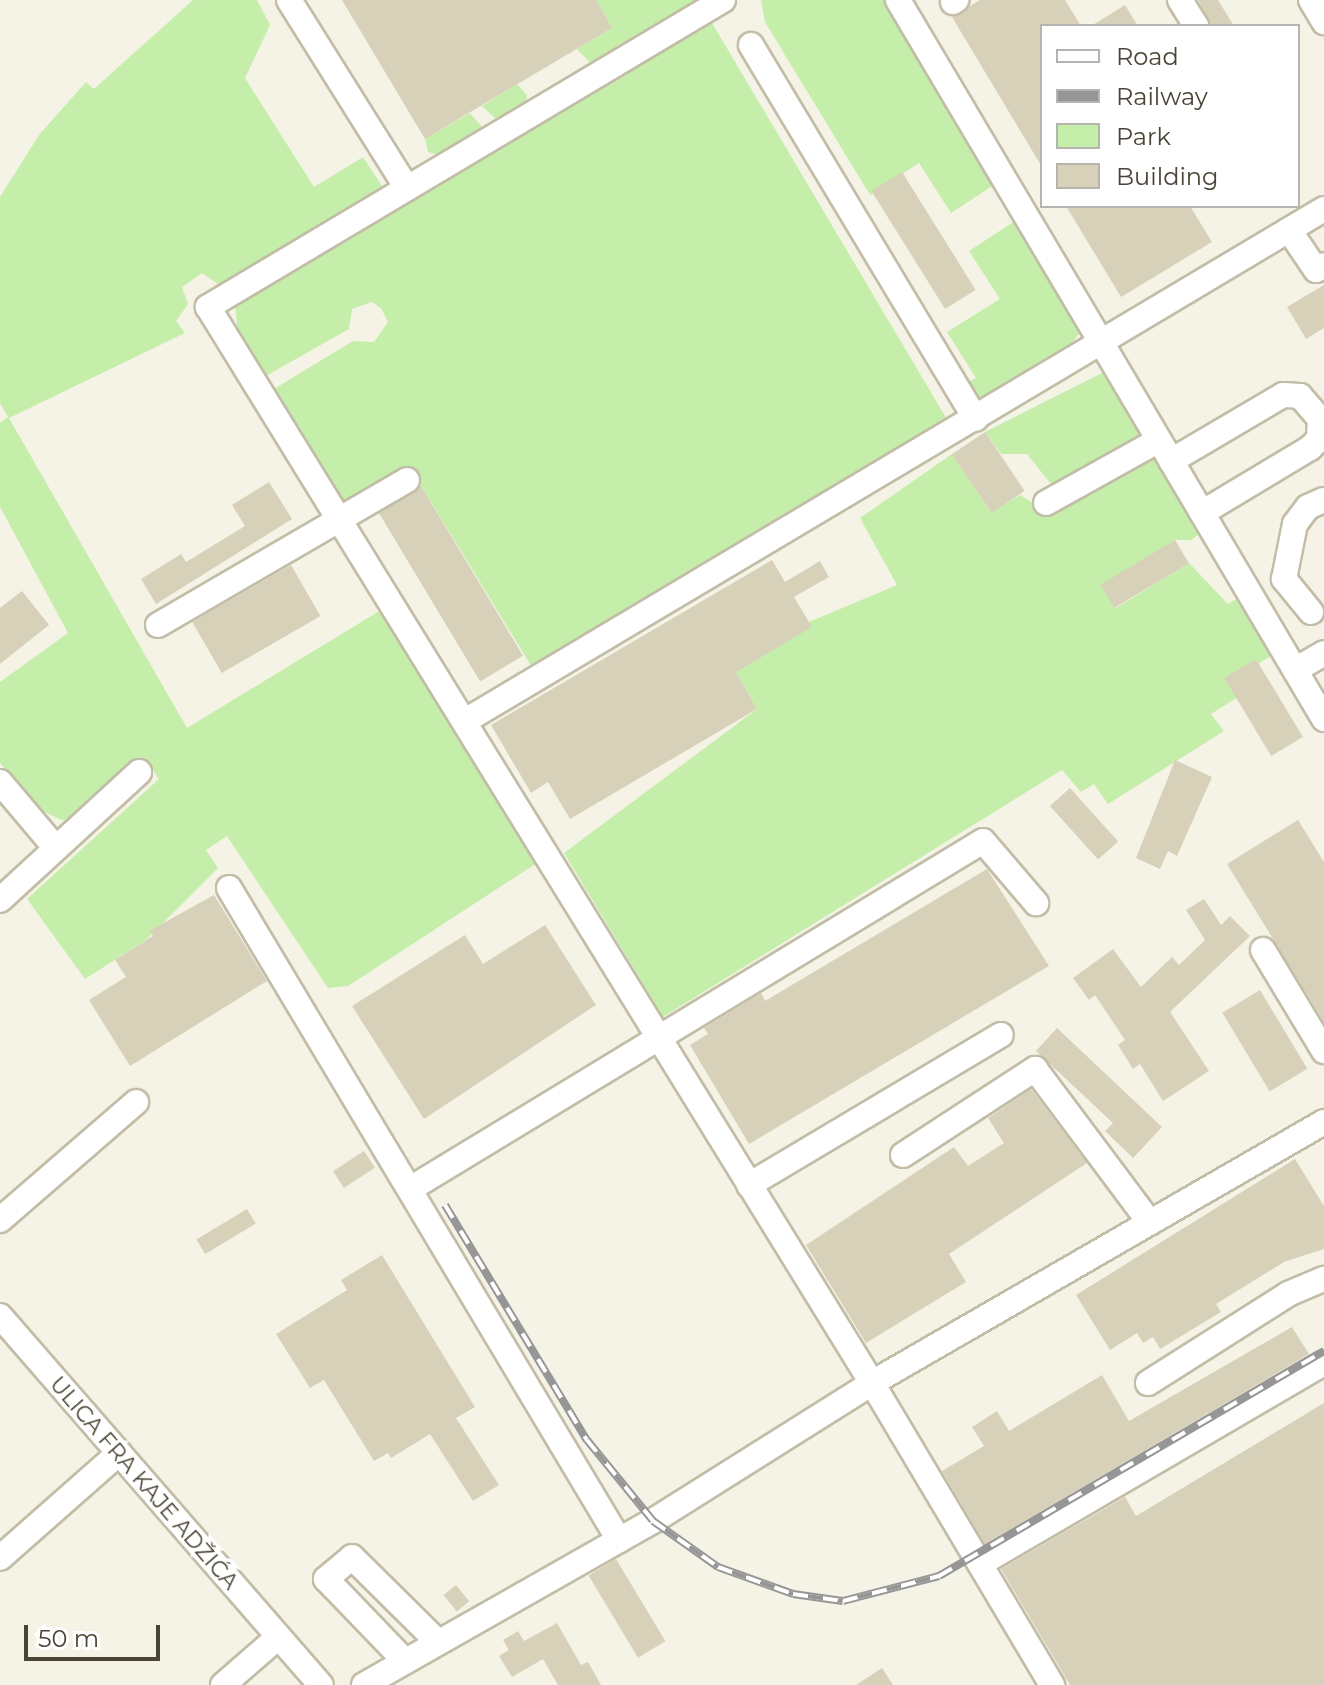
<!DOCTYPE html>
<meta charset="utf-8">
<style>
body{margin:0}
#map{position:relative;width:1324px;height:1685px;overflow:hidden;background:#f5f3e6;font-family:Montserrat,sans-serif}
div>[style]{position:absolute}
.green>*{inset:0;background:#c5eeaa}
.building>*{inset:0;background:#d8d1ba;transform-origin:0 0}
.roads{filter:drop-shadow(2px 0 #c2bda7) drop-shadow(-2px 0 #c2bda7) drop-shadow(0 2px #c2bda7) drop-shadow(0 -2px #c2bda7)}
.minor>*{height:24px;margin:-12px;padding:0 12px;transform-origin:12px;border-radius:12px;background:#fff}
.rail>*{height:8px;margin-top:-4px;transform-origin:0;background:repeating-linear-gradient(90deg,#fff 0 15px,#969696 0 30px);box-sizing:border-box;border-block:2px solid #969696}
span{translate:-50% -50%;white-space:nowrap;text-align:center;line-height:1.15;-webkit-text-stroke:7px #fff;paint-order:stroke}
.street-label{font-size:22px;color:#494434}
.legend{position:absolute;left:1040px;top:24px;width:260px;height:184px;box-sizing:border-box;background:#fff;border:2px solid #b6b4ae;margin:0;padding:10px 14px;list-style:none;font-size:24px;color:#494434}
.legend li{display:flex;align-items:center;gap:16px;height:40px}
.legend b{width:40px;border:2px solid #b6b4ae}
.scale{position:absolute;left:24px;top:1625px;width:136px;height:36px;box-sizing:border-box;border:4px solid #494434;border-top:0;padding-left:10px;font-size:24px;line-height:28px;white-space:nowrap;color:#494434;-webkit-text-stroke:6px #fff;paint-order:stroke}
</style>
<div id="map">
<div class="green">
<div style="clip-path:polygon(193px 0,257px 0,270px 25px,245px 78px,314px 187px,363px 157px,384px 189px,231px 283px,218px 284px,202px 273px,182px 287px,188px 304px,176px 321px,185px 333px,9px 418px,187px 728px,381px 610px,537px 863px,348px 986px,328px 988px,227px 836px,206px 850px,218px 868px,146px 940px,85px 979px,27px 899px,159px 779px,144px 757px,71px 819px,61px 820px,41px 810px,0 763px,0 682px,68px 633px,0 507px,0 423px,8px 417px,0 403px,0 197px,39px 135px,86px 82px,94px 89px)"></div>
<div style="clip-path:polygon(596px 0,697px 0,591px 64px,577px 49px,612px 28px)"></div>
<div style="clip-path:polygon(761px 0,887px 0,997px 183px,951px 213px,919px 163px,870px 195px,765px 22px)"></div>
<div style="clip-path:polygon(709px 18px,948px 421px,533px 669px,412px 471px,344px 505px,274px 389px,353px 341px,374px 342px,388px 322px,381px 308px,372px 302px,352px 309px,349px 329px,264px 377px,238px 334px,235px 306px,238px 299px)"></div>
<div style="clip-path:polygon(517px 84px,527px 95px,526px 102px,498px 121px,482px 106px)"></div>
<div style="clip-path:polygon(470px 113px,482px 127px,477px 134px,442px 156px,428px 152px,425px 139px)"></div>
<div style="clip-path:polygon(1018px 219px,1075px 311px,1079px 334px,1071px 344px,978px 399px,964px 384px,976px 378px,947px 332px,1000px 299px,969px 251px)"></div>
<div style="clip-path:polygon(1108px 370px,1145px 436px,1062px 487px,1050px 483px,1027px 454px,1001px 454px,985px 432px)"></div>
<div style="clip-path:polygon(1155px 453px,1205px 530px,1191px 540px,1175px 540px,1102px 586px,1116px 608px,1189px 563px,1228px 604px,1243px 595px,1274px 654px,1228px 683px,1238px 697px,1211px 714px,1224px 731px,1108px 804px,1094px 784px,1081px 792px,1062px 770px,663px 1017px,564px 853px,757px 709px,736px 672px,809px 622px,897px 585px,860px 518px,952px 454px,991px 513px,1020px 495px,1048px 512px)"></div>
</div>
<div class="building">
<div style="clip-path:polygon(342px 0,596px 0,612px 28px,425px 139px)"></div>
<div style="clip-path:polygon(980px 0,1065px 0,1081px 26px,1042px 26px,1042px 167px,952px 17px)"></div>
<div style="clip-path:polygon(1198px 0,1218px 0,1234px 26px,1212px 26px)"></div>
<div style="clip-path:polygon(1125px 5px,1138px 26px,1091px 26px)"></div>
<div style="left:902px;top:172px;width:139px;height:36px;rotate:58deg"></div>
<div style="clip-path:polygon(1066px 206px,1190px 206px,1212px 242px,1121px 297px)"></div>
<div style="clip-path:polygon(1324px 285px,1324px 328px,1306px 339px,1287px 307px)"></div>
<div style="left:985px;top:432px;width:71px;height:40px;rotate:56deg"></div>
<div style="clip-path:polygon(269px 482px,292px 519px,156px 604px,141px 579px,181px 554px,186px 562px,245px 526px,232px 505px)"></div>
<div style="left:421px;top:486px;width:198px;height:50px;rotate:59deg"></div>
<div style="left:1175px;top:540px;width:27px;height:87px;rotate:59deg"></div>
<div style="clip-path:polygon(772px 560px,785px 582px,820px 561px,829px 577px,794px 597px,812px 627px,736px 672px,757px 709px,570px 819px,548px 782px,531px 793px,491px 725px)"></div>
<div style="left:291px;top:565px;width:59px;height:114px;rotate:60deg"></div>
<div style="clip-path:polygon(22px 591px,49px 625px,0 664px,0 608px)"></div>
<div style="left:1256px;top:659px;width:91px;height:37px;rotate:59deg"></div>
<div style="clip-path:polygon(1175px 760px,1212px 777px,1177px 856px,1168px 851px,1160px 869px,1136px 858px)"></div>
<div style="left:1070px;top:788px;width:72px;height:27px;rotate:48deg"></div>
<div style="clip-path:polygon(1298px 820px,1324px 862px,1324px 1022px,1227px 864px)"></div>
<div style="clip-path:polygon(987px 869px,1049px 966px,749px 1144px,690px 1045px,708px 1034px,704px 1028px,761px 993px,765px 1001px)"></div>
<div style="clip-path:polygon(214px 895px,267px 981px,130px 1066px,89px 1000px,126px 977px,115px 960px,153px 936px,149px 931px)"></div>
<div style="clip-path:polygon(1204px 899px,1221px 925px,1230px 916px,1250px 936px,1170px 1012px,1209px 1071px,1163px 1101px,1140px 1064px,1133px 1069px,1118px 1045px,1125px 1040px,1095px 995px,1089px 1000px,1073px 978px,1113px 949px,1141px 987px,1172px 957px,1179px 965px,1205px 940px,1186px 910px)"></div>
<div style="clip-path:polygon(545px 925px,596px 1005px,424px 1119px,352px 1006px,465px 935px,483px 964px)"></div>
<div style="left:1260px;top:990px;width:92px;height:44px;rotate:59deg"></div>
<div style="clip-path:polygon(1057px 1028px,1162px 1127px,1133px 1158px,1105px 1131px,1113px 1123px,1036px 1051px)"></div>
<div style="clip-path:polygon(1031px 1089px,1087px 1163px,949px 1254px,966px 1282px,866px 1343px,806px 1245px,954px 1147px,968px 1166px,1004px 1143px,988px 1118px)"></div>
<div style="left:364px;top:1151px;width:20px;height:37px;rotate:57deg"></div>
<div style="clip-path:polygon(1295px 1159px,1324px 1206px,1324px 1249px,1284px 1262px,1216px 1304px,1221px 1312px,1160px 1349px,1153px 1337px,1143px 1343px,1137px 1333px,1110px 1350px,1076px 1295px)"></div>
<div style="left:247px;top:1209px;width:17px;height:59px;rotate:59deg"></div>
<div style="clip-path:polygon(382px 1255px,475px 1407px,456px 1418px,499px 1485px,473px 1501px,430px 1434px,391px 1458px,388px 1453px,374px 1461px,324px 1380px,310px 1388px,276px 1334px,347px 1290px,341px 1280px)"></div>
<div style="clip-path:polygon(1292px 1327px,1309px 1354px,985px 1544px,942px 1471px,984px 1446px,972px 1427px,997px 1411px,1009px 1431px,1102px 1375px,1129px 1421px)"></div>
<div style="clip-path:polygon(1324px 1403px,1324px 1685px,1070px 1685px,1001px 1569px,1125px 1497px,1136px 1516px)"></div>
<div style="left:616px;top:1559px;width:96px;height:32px;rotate:59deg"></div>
<div style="left:456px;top:1585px;width:21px;height:16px;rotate:51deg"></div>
<div style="clip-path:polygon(557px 1623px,581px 1665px,588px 1662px,601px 1685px,558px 1685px,543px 1659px,512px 1677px,499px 1656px,509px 1650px,503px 1640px,518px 1631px,524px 1641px)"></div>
<div style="clip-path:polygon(882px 1668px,893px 1685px,856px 1685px)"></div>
</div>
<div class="roads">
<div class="minor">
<div style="left:289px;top:0;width:222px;rotate:57.9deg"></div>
<div style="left:723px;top:0;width:600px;rotate:149.2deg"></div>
<div style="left:208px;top:307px;width:1264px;rotate:58.32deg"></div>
<div style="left:872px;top:1383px;width:352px;rotate:59.2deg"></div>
<div style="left:1180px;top:0;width:31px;rotate:58deg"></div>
<div style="left:1311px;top:0;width:26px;rotate:59deg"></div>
<div style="left:953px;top:2px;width:4px;rotate:-34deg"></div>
<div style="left:751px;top:45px;width:436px;rotate:59deg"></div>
<div style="left:1324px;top:209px;width:260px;rotate:149.2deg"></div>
<div style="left:1101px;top:342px;width:438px;rotate:59.4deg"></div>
<div style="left:1289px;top:230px;width:48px;rotate:56deg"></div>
<div style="left:1316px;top:270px;width:9px;rotate:-32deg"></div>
<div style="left:1171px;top:461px;width:130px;rotate:-30.5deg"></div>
<div style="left:1283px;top:395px;width:17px;rotate:3deg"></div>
<div style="left:1300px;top:396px;width:30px;rotate:49deg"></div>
<div style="left:1320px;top:419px;width:20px;rotate:93deg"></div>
<div style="left:1319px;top:439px;width:13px;rotate:135deg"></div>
<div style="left:1310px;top:448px;width:126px;rotate:149deg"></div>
<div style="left:1046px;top:503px;width:129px;rotate:-29.1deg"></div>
<div style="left:1311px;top:612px;width:43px;rotate:-129.3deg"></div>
<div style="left:1284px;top:579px;width:56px;rotate:-78.7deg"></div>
<div style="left:1295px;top:524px;width:21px;rotate:-53deg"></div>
<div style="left:1308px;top:507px;width:17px;rotate:-24deg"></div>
<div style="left:158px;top:625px;width:288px;rotate:-30.2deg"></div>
<div style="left:1295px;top:670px;width:34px;rotate:-30deg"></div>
<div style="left:465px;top:721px;width:740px;rotate:-30.79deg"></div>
<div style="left:1101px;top:342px;width:398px;rotate:-120.7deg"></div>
<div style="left:0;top:782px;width:85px;rotate:49.8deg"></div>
<div style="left:229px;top:888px;width:760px;rotate:59.11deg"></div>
<div style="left:0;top:900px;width:189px;rotate:-42.6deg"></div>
<div style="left:1263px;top:950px;width:118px;rotate:58.9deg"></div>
<div style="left:903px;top:1155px;width:158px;rotate:-33.1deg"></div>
<div style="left:1035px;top:1069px;width:192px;rotate:53.2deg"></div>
<div style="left:749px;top:1185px;width:293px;rotate:-30.8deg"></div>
<div style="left:410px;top:1189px;width:670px;rotate:-31.27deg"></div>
<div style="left:983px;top:841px;width:82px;rotate:49.5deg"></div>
<div style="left:0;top:1220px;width:180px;rotate:-40.9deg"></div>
<div style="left:0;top:1316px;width:489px;rotate:49deg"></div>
<div style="left:1148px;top:1383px;width:166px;rotate:-32.4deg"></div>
<div style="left:1288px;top:1294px;width:39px;rotate:-23deg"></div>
<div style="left:0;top:1558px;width:159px;rotate:-41.4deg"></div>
<div style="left:980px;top:1564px;width:398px;rotate:-30.3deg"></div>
<div style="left:405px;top:1661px;width:114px;rotate:-133.9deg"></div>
<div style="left:326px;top:1579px;width:34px;rotate:-40deg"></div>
<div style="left:352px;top:1557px;width:121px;rotate:44.7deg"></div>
<div style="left:223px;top:1685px;width:72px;rotate:-41deg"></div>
<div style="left:364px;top:1685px;width:332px;rotate:-29.6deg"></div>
<div style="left:653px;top:1521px;width:259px;rotate:-32.2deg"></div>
<div style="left:872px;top:1383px;width:522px;rotate:-30deg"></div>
</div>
</div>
<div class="rail">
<div style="left:445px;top:1205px;width:275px;rotate:58.9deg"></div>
<div style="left:587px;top:1440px;width:104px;rotate:50.8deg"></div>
<div style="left:653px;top:1521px;width:80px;rotate:35.3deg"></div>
<div style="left:718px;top:1567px;width:80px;rotate:19.8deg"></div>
<div style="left:793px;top:1594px;width:50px;rotate:8deg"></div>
<div style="left:843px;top:1601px;width:99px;rotate:-14.6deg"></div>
<div style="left:939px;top:1576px;width:446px;rotate:-30.3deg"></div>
</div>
<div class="street-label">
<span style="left:144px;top:1483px;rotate:49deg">ULICA FRA KAJE ADŽIĆA</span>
</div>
<ul class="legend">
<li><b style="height:10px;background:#fff"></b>Road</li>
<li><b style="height:10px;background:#969696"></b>Railway</li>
<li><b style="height:22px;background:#c5eeaa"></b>Park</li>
<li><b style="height:22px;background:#d8d1ba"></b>Building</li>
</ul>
<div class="scale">50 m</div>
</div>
